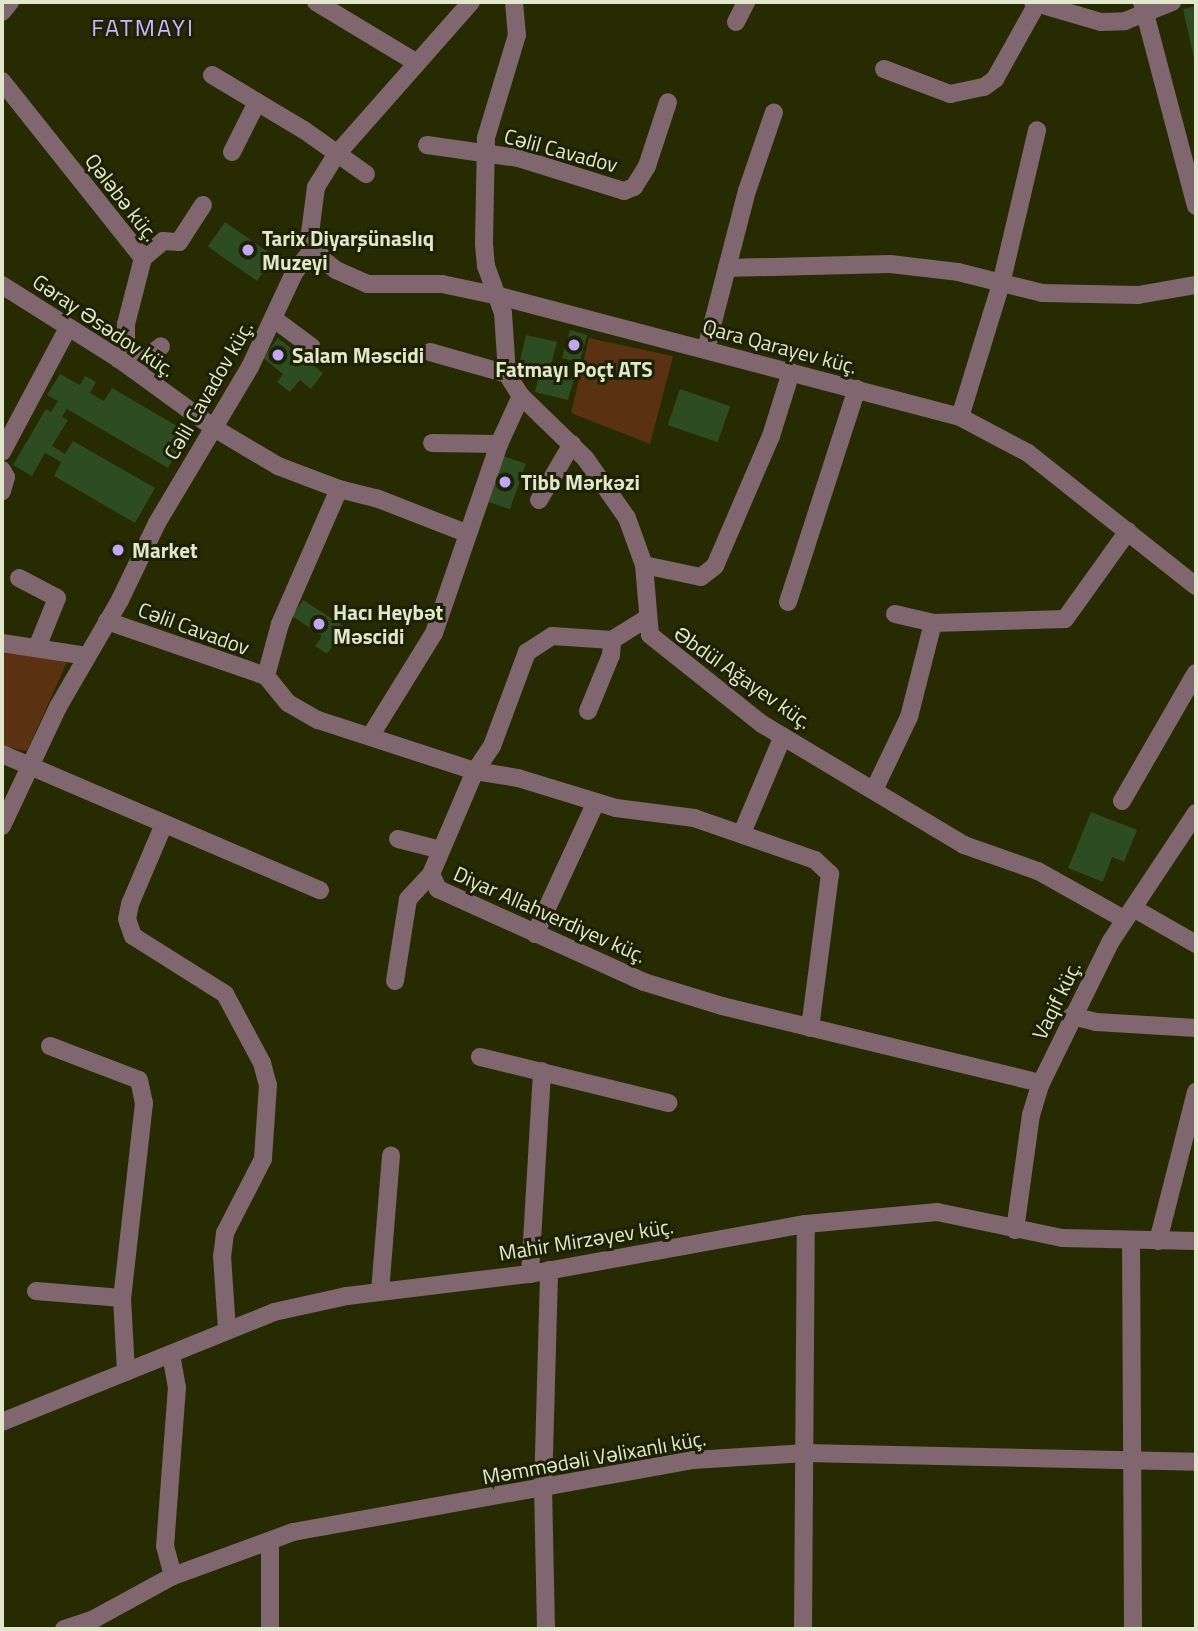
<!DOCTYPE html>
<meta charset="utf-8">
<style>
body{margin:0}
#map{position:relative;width:1198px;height:1631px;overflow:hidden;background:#262b01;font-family:"Titillium Web",sans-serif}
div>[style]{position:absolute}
.green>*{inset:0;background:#5a3212}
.building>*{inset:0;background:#2e4c21;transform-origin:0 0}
.minor>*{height:18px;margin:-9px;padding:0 9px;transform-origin:9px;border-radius:9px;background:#80666e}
.dots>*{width:19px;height:19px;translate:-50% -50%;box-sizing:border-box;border:4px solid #1d2105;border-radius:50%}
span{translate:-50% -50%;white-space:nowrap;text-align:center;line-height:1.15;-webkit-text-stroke:6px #1d2105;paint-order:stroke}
.street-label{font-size:21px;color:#e1e7ca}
.poi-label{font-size:21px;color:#e1e7ca;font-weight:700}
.left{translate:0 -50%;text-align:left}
.quarter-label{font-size:24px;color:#cbb7fe;letter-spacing:2px}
.frame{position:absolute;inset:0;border:4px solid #e1e7ca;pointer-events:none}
</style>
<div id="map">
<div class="green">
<div style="clip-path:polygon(589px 338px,673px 356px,650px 444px,571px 413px)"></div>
<div style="clip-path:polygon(15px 650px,67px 662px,27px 751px,2px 746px,2px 651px)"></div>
</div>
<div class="building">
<div style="clip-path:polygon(1196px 6px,1196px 63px,1195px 63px,1183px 9px)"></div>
<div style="left:225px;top:222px;width:60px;height:30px;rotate:35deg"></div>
<div style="left:570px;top:330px;width:18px;height:29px;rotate:16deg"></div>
<div style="clip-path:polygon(526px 335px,557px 342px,549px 373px,574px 379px,568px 400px,535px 392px,540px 370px,519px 365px)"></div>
<div style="clip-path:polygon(278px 338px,323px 373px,311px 389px,300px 380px,290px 392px,277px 382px,283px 374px,263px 358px)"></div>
<div style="clip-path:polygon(60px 374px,80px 385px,85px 376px,96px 382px,90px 393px,104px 401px,112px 388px,189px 433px,168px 468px,67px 409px,62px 417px,68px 420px,52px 446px,65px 454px,73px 441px,155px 488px,135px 523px,54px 476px,61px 462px,45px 453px,32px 476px,13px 465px,46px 409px,51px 412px,58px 401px,47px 395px)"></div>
<div style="left:680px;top:389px;width:53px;height:38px;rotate:19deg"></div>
<div style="left:503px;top:456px;width:24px;height:48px;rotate:19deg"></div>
<div style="clip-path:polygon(303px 600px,345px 627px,327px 654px,315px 646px,322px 636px,292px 616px)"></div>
<div style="clip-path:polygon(1091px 812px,1137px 830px,1124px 862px,1112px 857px,1103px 882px,1068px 868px)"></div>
</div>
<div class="minor">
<div style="left:316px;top:2px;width:118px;rotate:31.1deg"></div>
<div style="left:471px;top:2px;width:204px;rotate:131.4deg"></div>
<div style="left:336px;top:155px;width:38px;rotate:122deg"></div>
<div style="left:316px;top:187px;width:46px;rotate:97.4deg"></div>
<div style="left:310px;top:233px;width:29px;rotate:65deg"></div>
<div style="left:322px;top:259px;width:18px;rotate:38deg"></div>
<div style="left:336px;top:270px;width:34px;rotate:24deg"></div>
<div style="left:367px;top:284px;width:75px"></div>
<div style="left:442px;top:284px;width:58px;rotate:11.9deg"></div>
<div style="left:499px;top:296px;width:477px;rotate:14.7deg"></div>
<div style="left:960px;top:417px;width:77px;rotate:27.9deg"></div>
<div style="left:1028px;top:453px;width:214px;rotate:38.4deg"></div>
<div style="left:514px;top:2px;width:33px;rotate:85deg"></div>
<div style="left:517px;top:35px;width:108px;rotate:106.8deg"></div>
<div style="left:486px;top:138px;width:106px;rotate:91.1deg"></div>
<div style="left:484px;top:244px;width:22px;rotate:85deg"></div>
<div style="left:486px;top:266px;width:50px;rotate:70.1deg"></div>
<div style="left:503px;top:313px;width:61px;rotate:86.2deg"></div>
<div style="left:507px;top:374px;width:26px;rotate:58deg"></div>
<div style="left:521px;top:396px;width:89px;rotate:44.1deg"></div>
<div style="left:585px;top:458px;width:73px;rotate:55deg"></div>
<div style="left:627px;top:518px;width:50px;rotate:70.1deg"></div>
<div style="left:644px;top:565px;width:70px;rotate:85.1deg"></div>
<div style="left:650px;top:635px;width:143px;rotate:38.5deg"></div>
<div style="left:762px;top:724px;width:235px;rotate:30.9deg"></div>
<div style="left:964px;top:845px;width:78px;rotate:19.4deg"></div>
<div style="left:1038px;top:871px;width:98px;rotate:29.2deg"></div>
<div style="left:1033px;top:2px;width:71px;rotate:16.4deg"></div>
<div style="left:1101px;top:22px;width:24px;rotate:-2deg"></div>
<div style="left:1125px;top:21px;width:51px;rotate:-22deg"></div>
<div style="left:1142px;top:2px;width:211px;rotate:75.2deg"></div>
<div style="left:2px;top:12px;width:13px;rotate:-51deg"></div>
<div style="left:736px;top:22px;width:22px;rotate:-63deg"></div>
<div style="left:884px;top:69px;width:71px;rotate:20.7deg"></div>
<div style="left:950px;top:94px;width:35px;rotate:-12deg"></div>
<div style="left:984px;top:87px;width:14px;rotate:-36deg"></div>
<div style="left:995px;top:79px;width:86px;rotate:-60.8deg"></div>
<div style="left:212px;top:75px;width:107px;rotate:30.9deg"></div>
<div style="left:304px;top:130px;width:76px;rotate:35.4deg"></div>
<div style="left:2px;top:81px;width:226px;rotate:51.5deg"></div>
<div style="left:143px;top:258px;width:68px;rotate:104.4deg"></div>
<div style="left:126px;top:324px;width:20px;rotate:90deg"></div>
<div style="left:126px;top:344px;width:17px;rotate:115deg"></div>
<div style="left:427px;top:145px;width:92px;rotate:8.1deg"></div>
<div style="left:518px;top:158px;width:111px;rotate:17.3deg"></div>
<div style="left:624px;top:191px;width:11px;rotate:-22deg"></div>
<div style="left:634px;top:187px;width:25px;rotate:-58deg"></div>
<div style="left:647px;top:166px;width:67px;rotate:-71.8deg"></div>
<div style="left:232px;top:152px;width:56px;rotate:-63.4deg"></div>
<div style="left:143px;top:258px;width:26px;rotate:-40deg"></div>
<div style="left:163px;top:241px;width:16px;rotate:4deg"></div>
<div style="left:179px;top:242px;width:44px;rotate:-57deg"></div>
<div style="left:727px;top:268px;width:163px;rotate:-1.4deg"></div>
<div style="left:890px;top:264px;width:68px;rotate:6.7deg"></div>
<div style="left:958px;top:272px;width:87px;rotate:14deg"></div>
<div style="left:1042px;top:293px;width:96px;rotate:1.2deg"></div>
<div style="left:1138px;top:295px;width:59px;rotate:-9.8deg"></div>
<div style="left:2px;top:285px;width:138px;rotate:32.3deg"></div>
<div style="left:119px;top:359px;width:117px;rotate:36deg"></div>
<div style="left:214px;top:428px;width:74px;rotate:30.7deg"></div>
<div style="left:278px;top:466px;width:65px;rotate:20.7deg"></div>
<div style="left:339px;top:489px;width:147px;rotate:113.6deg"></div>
<div style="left:280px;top:624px;width:54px;rotate:105.1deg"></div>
<div style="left:266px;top:676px;width:35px;rotate:51deg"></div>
<div style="left:288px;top:703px;width:34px;rotate:30deg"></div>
<div style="left:318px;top:720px;width:165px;rotate:18deg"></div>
<div style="left:475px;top:771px;width:112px;rotate:113.1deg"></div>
<div style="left:431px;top:874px;width:17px;rotate:65deg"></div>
<div style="left:438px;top:889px;width:226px;rotate:24.3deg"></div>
<div style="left:644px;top:982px;width:82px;rotate:17.1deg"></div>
<div style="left:722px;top:1006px;width:328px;rotate:13.6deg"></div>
<div style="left:274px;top:319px;width:47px;rotate:36.4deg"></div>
<div style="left:706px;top:349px;width:163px;rotate:-75.5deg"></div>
<div style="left:747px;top:191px;width:83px;rotate:-71.1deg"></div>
<div style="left:430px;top:352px;width:80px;rotate:15.9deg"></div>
<div style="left:133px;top:369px;width:36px;rotate:-39deg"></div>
<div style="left:960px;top:417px;width:139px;rotate:-72.9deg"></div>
<div style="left:1001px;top:284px;width:158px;rotate:-76.8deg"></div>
<div style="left:432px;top:443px;width:67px;rotate:0.9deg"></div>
<div style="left:2px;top:452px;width:140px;rotate:-62deg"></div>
<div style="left:2px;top:470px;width:8px;rotate:60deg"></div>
<div style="left:6px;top:477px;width:15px;rotate:106deg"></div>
<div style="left:339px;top:489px;width:38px;rotate:14deg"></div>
<div style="left:376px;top:498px;width:97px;rotate:21.3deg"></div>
<div style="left:539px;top:500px;width:65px;rotate:-59.5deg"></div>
<div style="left:644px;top:565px;width:58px;rotate:11.9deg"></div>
<div style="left:701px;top:577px;width:18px;rotate:-38deg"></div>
<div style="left:715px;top:566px;width:142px;rotate:-66.7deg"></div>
<div style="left:771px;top:436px;width:67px;rotate:-72.6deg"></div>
<div style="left:19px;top:578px;width:43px;rotate:27.8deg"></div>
<div style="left:57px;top:598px;width:51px;rotate:112deg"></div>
<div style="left:788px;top:602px;width:224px;rotate:-72.1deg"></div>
<div style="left:895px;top:614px;width:39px;rotate:13deg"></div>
<div style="left:107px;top:621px;width:168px;rotate:19.1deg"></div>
<div style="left:612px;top:640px;width:60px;rotate:-176.2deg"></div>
<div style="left:552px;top:636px;width:30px;rotate:147deg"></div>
<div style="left:527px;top:652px;width:100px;rotate:110.4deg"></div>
<div style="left:492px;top:746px;width:30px;rotate:124deg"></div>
<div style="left:475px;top:771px;width:44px;rotate:9.2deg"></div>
<div style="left:518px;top:778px;width:102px;rotate:17deg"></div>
<div style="left:616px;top:808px;width:79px;rotate:7.3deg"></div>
<div style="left:694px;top:818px;width:128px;rotate:19.1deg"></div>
<div style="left:815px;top:860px;width:21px;rotate:43deg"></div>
<div style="left:830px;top:874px;width:155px;rotate:97.4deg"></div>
<div style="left:2px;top:643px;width:86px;rotate:8.7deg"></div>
<div style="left:588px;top:711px;width:61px;rotate:-67.7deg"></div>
<div style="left:611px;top:655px;width:15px;rotate:-86deg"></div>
<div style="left:612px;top:640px;width:40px;rotate:-32deg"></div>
<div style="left:371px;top:735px;width:120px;rotate:-58.3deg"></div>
<div style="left:434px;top:633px;width:200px;rotate:-71deg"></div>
<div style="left:499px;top:444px;width:53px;rotate:-65.4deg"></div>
<div style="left:2px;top:754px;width:346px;rotate:23.2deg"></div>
<div style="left:874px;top:790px;width:81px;rotate:-64.4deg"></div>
<div style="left:909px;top:717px;width:97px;rotate:-75.7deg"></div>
<div style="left:933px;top:623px;width:132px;rotate:-1.7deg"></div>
<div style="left:1065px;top:619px;width:108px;rotate:-54.4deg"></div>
<div style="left:1122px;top:801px;width:148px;rotate:-60deg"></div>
<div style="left:164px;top:824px;width:87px;rotate:113deg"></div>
<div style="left:130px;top:904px;width:15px;rotate:101deg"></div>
<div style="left:127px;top:919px;width:18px;rotate:71deg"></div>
<div style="left:133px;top:936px;width:109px;rotate:32.2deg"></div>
<div style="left:225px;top:994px;width:78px;rotate:61.8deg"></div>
<div style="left:262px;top:1063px;width:23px;rotate:75deg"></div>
<div style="left:268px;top:1085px;width:74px;rotate:93.9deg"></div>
<div style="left:263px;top:1159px;width:83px;rotate:117.2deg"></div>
<div style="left:225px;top:1233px;width:23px;rotate:97deg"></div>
<div style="left:222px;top:1256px;width:73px;rotate:86.1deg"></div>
<div style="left:2px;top:826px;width:132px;rotate:-64.8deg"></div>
<div style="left:58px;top:707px;width:124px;rotate:-59.9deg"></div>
<div style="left:120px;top:600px;width:85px;rotate:-64.3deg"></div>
<div style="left:157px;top:523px;width:182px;rotate:-59.2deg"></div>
<div style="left:250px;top:367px;width:104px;rotate:-64.9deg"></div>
<div style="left:294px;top:273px;width:33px;rotate:-52deg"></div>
<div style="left:742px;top:833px;width:105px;rotate:-67.1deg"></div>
<div style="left:398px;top:839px;width:44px;rotate:14.3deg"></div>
<div style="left:1133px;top:908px;width:73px;rotate:29.7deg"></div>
<div style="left:535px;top:934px;width:145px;rotate:-65.2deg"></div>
<div style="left:395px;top:981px;width:83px;rotate:-81deg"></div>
<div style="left:408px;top:899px;width:34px;rotate:-47deg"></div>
<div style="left:1072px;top:1016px;width:25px;rotate:14deg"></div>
<div style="left:1096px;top:1022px;width:100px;rotate:3.4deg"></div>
<div style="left:50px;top:1046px;width:95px;rotate:20.9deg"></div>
<div style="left:139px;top:1080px;width:24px;rotate:78deg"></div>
<div style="left:144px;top:1103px;width:196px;rotate:96.4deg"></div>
<div style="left:122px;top:1298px;width:74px;rotate:86.9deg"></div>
<div style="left:480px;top:1057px;width:194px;rotate:13.7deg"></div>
<div style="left:1015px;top:1230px;width:116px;rotate:-82.1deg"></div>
<div style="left:1031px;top:1115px;width:34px;rotate:-73deg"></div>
<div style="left:1041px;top:1083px;width:158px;rotate:-63.8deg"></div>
<div style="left:1111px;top:941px;width:154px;rotate:-56.4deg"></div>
<div style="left:1131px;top:1240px;width:389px;rotate:89.7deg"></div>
<div style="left:1158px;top:1241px;width:154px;rotate:-75.7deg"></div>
<div style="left:530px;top:1274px;width:203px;rotate:-86.6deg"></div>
<div style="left:36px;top:1291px;width:86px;rotate:4.7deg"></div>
<div style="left:380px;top:1292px;width:137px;rotate:-85.4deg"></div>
<div style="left:171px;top:1354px;width:34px;rotate:80deg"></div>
<div style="left:177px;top:1387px;width:159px;rotate:94.3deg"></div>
<div style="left:165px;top:1546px;width:31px;rotate:75deg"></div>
<div style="left:2px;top:1422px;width:293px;rotate:-22deg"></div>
<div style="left:274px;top:1312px;width:75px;rotate:-12.4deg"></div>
<div style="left:347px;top:1296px;width:184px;rotate:-6.9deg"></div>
<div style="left:530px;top:1274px;width:280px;rotate:-10.3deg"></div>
<div style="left:806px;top:1224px;width:132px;rotate:-5.2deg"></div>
<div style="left:937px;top:1212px;width:128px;rotate:11.7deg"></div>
<div style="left:1062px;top:1238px;width:134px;rotate:1.3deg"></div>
<div style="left:270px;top:1541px;width:88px;rotate:90deg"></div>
<div style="left:64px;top:1629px;width:32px;rotate:-18deg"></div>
<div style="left:94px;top:1619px;width:90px;rotate:-28.6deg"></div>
<div style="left:173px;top:1576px;width:128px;rotate:-20.1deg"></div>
<div style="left:293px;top:1532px;width:407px;rotate:-10.2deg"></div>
<div style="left:694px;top:1460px;width:112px;rotate:-3.6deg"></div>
<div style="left:806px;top:1453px;width:390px;rotate:1.3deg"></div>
<div style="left:546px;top:1629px;width:139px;rotate:-91.2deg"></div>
<div style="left:543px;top:1490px;width:220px;rotate:-88.4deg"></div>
<div style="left:803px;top:1629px;width:405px;rotate:-89.6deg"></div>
</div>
<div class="dots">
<div style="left:248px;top:250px;background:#bfa9f4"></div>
<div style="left:574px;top:345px;background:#bfa9f4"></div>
<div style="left:278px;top:355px;background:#bfa9f4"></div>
<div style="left:505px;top:482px;background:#bfa9f4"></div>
<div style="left:118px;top:550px;background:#bfa9f4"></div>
<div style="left:319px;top:624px;background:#bfa9f4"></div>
</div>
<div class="street-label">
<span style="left:561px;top:150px;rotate:15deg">Cəlil Cavadov</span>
<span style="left:122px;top:197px;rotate:52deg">Qələbə küç.</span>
<span style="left:104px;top:325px;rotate:34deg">Gəray Əsədov küç.</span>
<span style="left:780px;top:346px;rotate:15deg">Qara Qarayev küç.</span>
<span style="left:208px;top:390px;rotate:-60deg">Cəlil Cavadov küç.</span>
<span style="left:194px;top:628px;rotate:20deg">Cəlil Cavadov</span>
<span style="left:743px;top:677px;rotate:35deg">Əbdül Ağayev küç.</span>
<span style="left:550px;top:914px;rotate:24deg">Diyar Allahverdiyev küç.</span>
<span style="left:1056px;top:1000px;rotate:-64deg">Vaqif küç.</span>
<span style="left:586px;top:1239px;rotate:-9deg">Mahir Mirzəyev küç.</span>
<span style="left:594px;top:1457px;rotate:-10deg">Məmmədəli Vəlixanlı küç.</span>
</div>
<div class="poi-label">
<span class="left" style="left:262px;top:250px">Tarix Diyarşünaslıq<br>Muzeyi</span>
<span class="left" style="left:292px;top:355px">Salam Məscidi</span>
<span style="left:574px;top:369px">Fatmayı Poçt ATS</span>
<span class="left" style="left:521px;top:482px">Tibb Mərkəzi</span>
<span class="left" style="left:132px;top:550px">Market</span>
<span class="left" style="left:333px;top:624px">Hacı Heybət<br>Məscidi</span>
</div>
<div class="quarter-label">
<span style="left:143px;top:28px">FATMAYI</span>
</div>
<div class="frame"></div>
</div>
